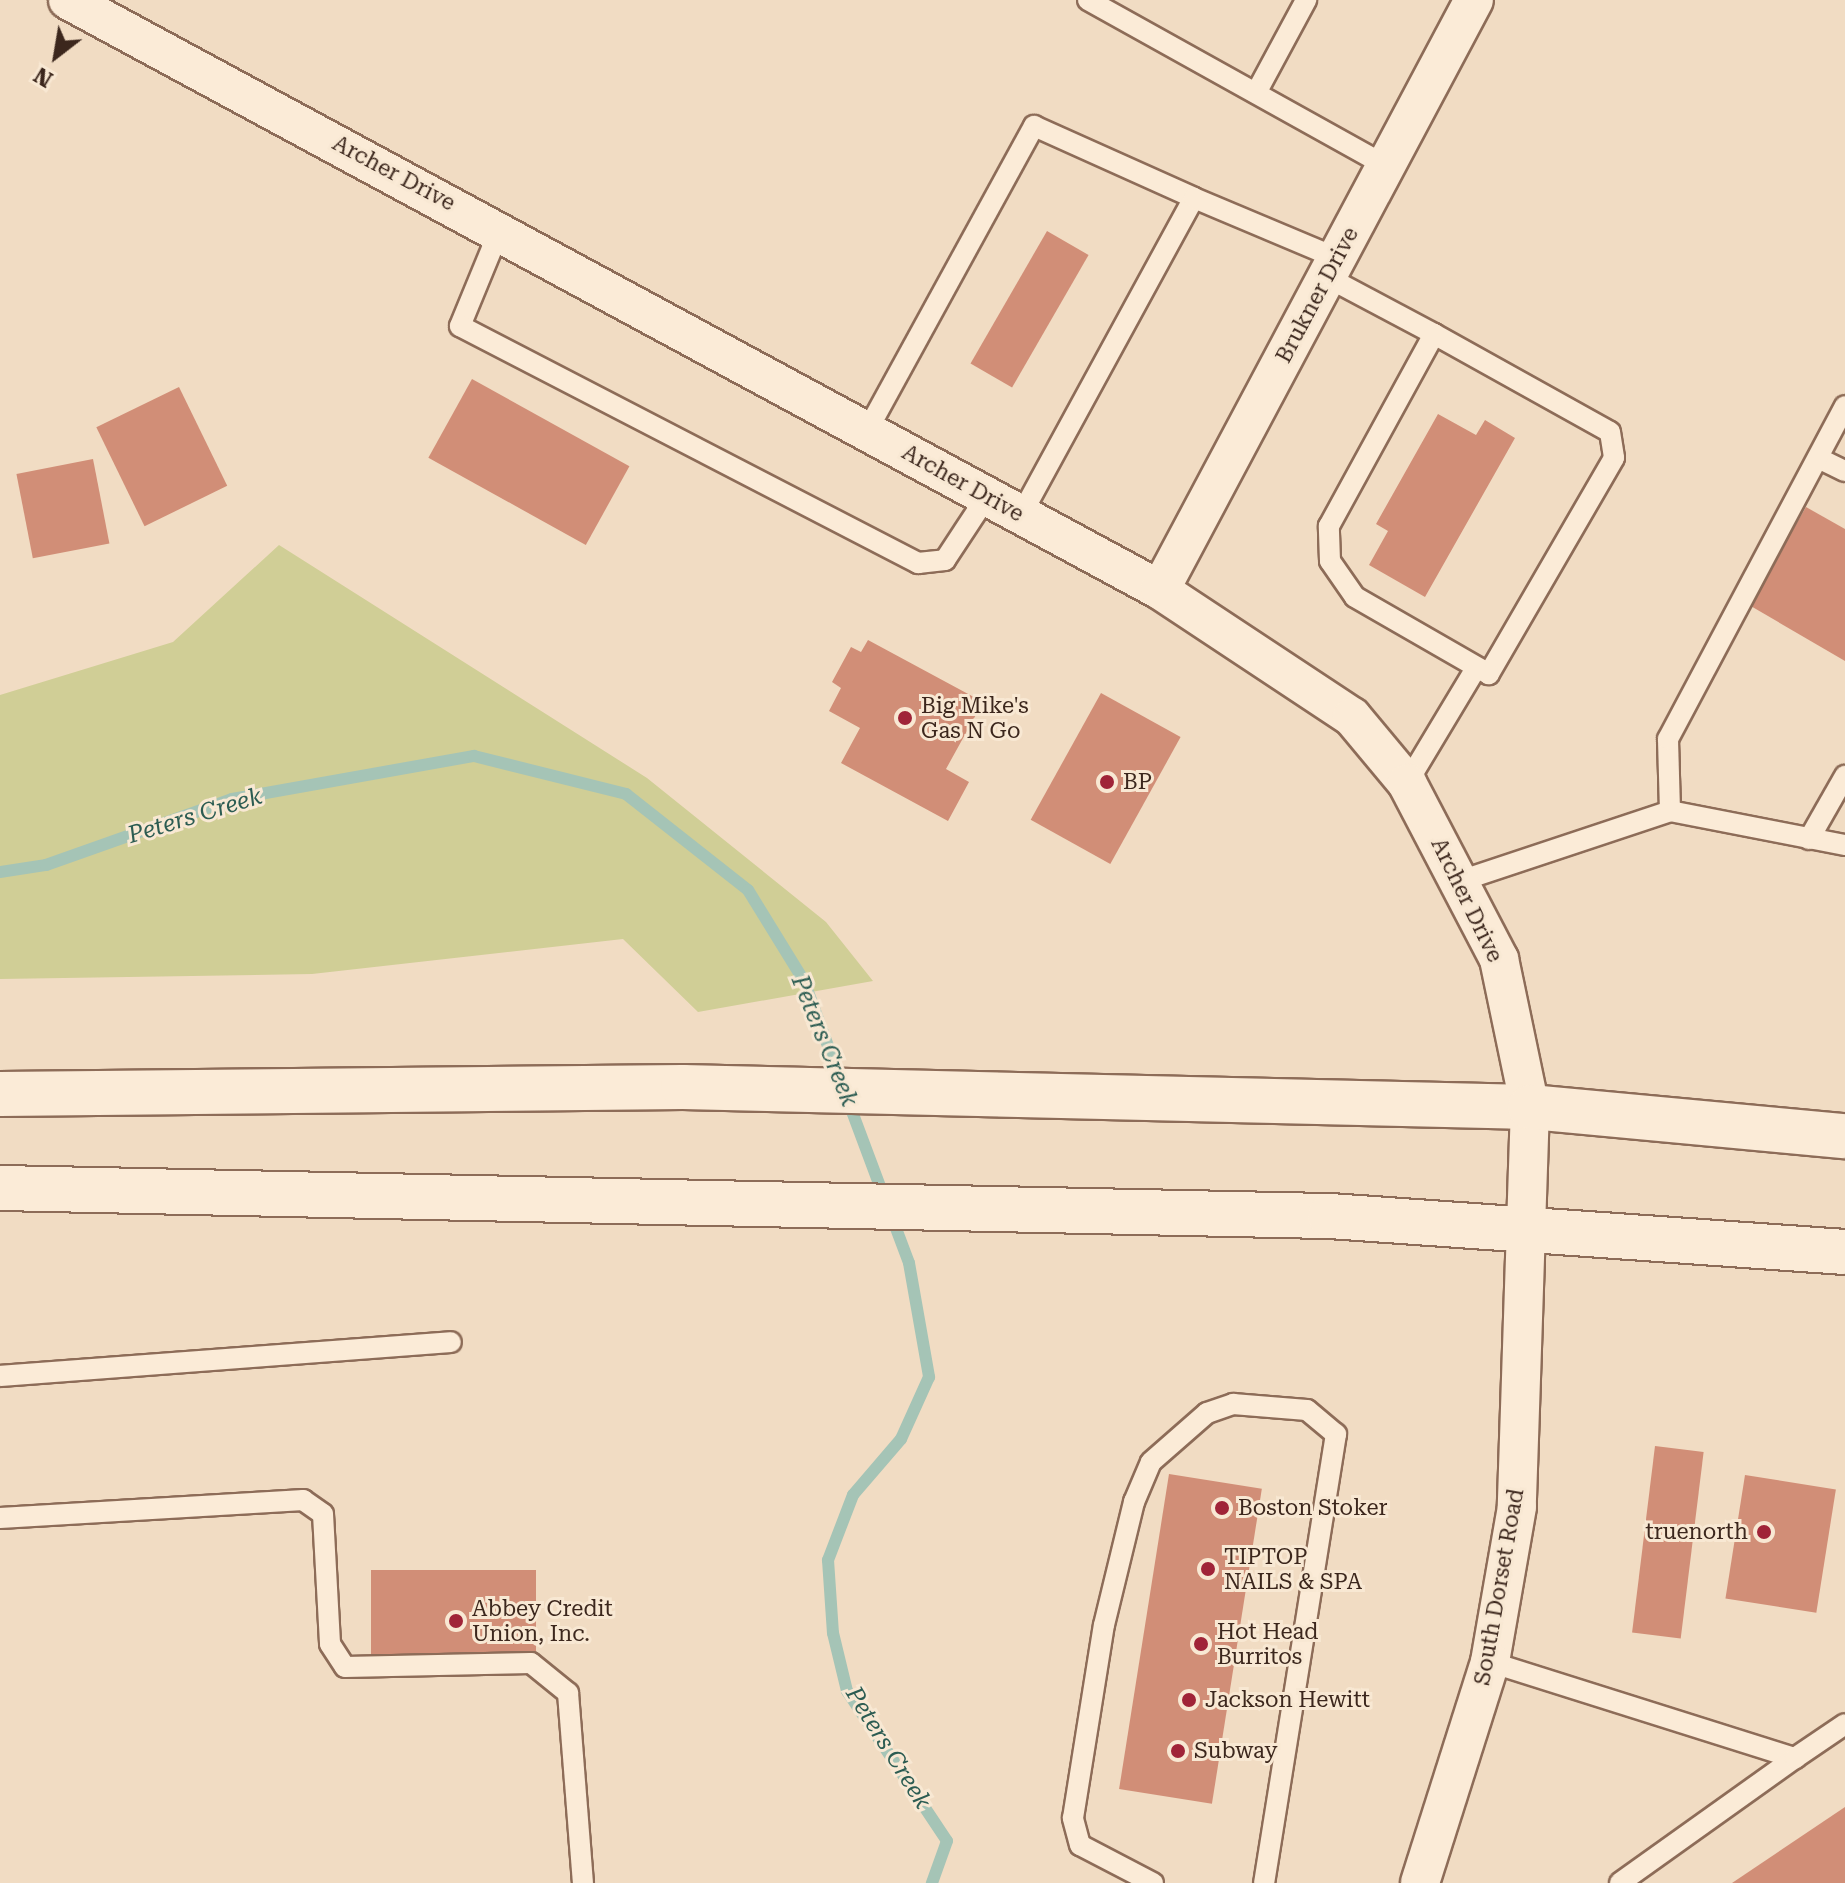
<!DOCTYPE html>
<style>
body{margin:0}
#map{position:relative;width:1845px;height:1883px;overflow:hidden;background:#f1dcc3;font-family:"Roboto Serif",serif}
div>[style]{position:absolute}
.green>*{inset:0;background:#d0ce96}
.stream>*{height:12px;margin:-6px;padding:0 6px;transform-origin:6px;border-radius:6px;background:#a5c4b6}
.building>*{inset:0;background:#d18e77;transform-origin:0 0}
.roads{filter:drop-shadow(2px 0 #8d6c58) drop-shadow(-2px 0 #8d6c58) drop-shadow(0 2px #8d6c58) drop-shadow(0 -2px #8d6c58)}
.service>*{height:20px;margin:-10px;padding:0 10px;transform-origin:10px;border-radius:10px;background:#fbebd7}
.minor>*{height:38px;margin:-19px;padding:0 19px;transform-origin:19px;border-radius:19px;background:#fbebd7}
.secondary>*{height:44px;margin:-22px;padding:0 22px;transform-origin:22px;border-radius:22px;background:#fbebd7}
.dots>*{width:22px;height:22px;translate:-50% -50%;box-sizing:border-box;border:4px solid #f8e8d3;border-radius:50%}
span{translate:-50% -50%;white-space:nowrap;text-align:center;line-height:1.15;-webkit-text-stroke:6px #f8e8d3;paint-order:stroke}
.street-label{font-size:22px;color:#3c271d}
.poi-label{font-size:22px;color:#3c271d}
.left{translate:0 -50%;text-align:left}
.right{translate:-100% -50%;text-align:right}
.water-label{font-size:24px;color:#2c5c52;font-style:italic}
.north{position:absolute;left:16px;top:16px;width:80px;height:80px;-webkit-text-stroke:6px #f8e8d3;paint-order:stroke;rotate:211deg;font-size:22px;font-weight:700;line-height:32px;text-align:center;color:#3c271d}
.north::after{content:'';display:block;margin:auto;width:28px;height:36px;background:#3c271d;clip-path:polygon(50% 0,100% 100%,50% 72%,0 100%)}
</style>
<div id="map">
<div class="green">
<div style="clip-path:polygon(279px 545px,647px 778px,826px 922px,873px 981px,698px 1012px,623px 939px,312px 974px,0 979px,0 695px,173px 642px)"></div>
</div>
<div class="stream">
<div style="left:0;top:872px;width:47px;rotate:-8.7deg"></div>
<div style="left:46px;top:865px;width:197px;rotate:-19.5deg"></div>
<div style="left:232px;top:799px;width:246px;rotate:-10.1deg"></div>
<div style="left:474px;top:756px;width:157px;rotate:14deg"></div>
<div style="left:626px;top:794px;width:155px;rotate:38.2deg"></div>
<div style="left:748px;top:890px;width:107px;rotate:58.4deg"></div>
<div style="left:804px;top:981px;width:107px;rotate:69.7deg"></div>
<div style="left:847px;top:1098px;width:106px;rotate:69.5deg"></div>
<div style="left:891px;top:1215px;width:51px;rotate:69.4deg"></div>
<div style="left:909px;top:1263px;width:116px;rotate:80deg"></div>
<div style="left:929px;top:1377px;width:68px;rotate:114.3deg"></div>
<div style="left:901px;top:1439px;width:74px;rotate:130.6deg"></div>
<div style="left:853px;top:1495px;width:70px;rotate:111deg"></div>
<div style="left:828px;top:1560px;width:73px;rotate:86.1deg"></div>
<div style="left:833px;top:1633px;width:60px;rotate:76.4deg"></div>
<div style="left:847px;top:1691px;width:180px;rotate:56.3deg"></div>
<div style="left:947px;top:1841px;width:45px;rotate:109.7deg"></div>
</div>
<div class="building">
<div style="left:1047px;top:231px;width:48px;height:153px;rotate:30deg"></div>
<div style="left:472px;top:379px;width:180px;height:90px;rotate:29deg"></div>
<div style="left:179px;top:387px;width:110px;height:92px;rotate:64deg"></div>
<div style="clip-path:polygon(1438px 414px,1476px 435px,1485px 420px,1515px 438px,1425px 597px,1369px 565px,1388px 531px,1376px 524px)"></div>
<div style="left:93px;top:459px;width:86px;height:78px;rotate:79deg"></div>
<div style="clip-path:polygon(1806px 507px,1845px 529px,1845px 661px,1749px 605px)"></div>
<div style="clip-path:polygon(868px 640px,983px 702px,946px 769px,969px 782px,948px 821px,841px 763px,860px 728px,829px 711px,841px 688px,832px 682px,851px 647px,861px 652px)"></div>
<div style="left:1101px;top:693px;width:91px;height:145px;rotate:29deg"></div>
<div style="left:1655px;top:1446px;width:49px;height:188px;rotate:7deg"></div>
<div style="left:1169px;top:1474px;width:94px;height:319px;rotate:9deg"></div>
<div style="left:1745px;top:1475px;width:92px;height:125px;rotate:9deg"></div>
<div style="left:371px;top:1570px;width:165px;height:102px"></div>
<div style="clip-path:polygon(1845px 1807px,1845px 1883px,1732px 1883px)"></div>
</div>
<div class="roads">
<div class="service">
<div style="left:1088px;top:0;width:341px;rotate:29.1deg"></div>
<div style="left:1256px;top:93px;width:106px;rotate:-61.7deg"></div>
<div style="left:500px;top:229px;width:105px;rotate:112.4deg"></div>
<div style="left:460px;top:326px;width:516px;rotate:27.36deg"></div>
<div style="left:918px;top:563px;width:27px;rotate:-6deg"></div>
<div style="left:945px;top:560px;width:77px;rotate:-56.7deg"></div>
<div style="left:1327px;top:277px;width:121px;rotate:28deg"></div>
<div style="left:1434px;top:334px;width:201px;rotate:29.1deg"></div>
<div style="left:1610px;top:432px;width:26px;rotate:81deg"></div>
<div style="left:1614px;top:458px;width:250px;rotate:120.1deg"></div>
<div style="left:1489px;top:674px;width:155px;rotate:-150.1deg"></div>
<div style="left:1355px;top:597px;width:44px;rotate:-124.8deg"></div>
<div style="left:1330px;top:561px;width:35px;rotate:-92deg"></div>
<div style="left:1329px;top:526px;width:219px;rotate:-61.3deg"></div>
<div style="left:867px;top:431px;width:348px;rotate:-61.3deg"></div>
<div style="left:1034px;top:126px;width:175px;rotate:24.2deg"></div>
<div style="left:1818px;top:458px;width:30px;rotate:26deg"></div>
<div style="left:1021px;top:515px;width:361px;rotate:-61.4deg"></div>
<div style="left:1194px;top:198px;width:155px;rotate:22.8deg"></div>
<div style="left:1407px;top:783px;width:134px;rotate:-59deg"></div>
<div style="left:1670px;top:811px;width:72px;rotate:-91.6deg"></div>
<div style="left:1668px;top:739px;width:377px;rotate:-62deg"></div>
<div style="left:1809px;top:839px;width:73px;rotate:-60.3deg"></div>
<div style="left:1463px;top:880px;width:218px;rotate:-18.4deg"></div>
<div style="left:1670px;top:811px;width:178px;rotate:11deg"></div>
<div style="left:0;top:1376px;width:452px;rotate:-4.3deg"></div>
<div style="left:0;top:1518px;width:304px;rotate:-3.4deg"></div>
<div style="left:303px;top:1500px;width:24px;rotate:35deg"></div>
<div style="left:323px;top:1514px;width:130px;rotate:86.9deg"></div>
<div style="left:330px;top:1644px;width:27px;rotate:57deg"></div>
<div style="left:345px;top:1667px;width:186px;rotate:-1.2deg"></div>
<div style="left:531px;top:1663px;width:48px;rotate:39deg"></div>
<div style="left:568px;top:1693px;width:191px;rotate:85.5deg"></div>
<div style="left:1490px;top:1662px;width:320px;rotate:17.5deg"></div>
<div style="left:1795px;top:1758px;width:215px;rotate:144.5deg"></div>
<div style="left:1795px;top:1758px;width:60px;rotate:-34.2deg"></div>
<div style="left:1153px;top:1883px;width:82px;rotate:-152.5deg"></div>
<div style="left:1080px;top:1845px;width:28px;rotate:-105deg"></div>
<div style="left:1073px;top:1818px;width:195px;rotate:-80.9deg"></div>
<div style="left:1104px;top:1625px;width:127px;rotate:-76.3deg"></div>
<div style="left:1134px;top:1502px;width:43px;rotate:-67deg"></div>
<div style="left:1151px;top:1462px;width:74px;rotate:-41.2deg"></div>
<div style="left:1207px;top:1413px;width:28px;rotate:-19deg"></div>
<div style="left:1233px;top:1404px;width:74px;rotate:4.6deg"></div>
<div style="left:1307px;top:1410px;width:38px;rotate:40deg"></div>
<div style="left:1336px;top:1434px;width:455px;rotate:99.1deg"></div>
</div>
<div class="minor">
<div style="left:68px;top:0;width:1241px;rotate:28.38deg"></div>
<div style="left:1160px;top:590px;width:230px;rotate:33.5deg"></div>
<div style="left:1352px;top:717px;width:86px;rotate:50.2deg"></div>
<div style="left:1407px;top:783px;width:199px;rotate:62.4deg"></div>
<div style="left:1499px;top:959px;width:151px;rotate:78.2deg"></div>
<div style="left:1530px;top:1107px;width:400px;rotate:91.9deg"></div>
<div style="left:1517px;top:1507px;width:157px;rotate:99.9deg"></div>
<div style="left:1490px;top:1662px;width:232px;rotate:107.6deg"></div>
<div style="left:1160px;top:590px;width:668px;rotate:-61.98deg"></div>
</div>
<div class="secondary">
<div style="left:0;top:1094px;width:683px;rotate:-0.59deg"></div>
<div style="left:683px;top:1087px;width:847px;rotate:1.35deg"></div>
<div style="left:1530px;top:1107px;width:316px;rotate:5.3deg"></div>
<div style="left:0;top:1188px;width:1330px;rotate:1.21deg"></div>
<div style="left:1330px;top:1216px;width:516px;rotate:4deg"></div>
</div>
</div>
<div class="dots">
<div style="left:905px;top:718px;background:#a02438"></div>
<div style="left:1107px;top:782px;background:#a02438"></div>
<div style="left:1222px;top:1508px;background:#a02438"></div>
<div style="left:1764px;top:1532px;background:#a02438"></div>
<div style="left:1208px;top:1569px;background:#a02438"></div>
<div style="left:456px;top:1621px;background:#a02438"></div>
<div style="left:1201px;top:1644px;background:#a02438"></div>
<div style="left:1189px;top:1700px;background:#a02438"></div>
<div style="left:1178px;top:1751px;background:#a02438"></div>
</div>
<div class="street-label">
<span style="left:394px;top:173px;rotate:28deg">Archer Drive</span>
<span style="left:1317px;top:295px;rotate:-62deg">Brukner Drive</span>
<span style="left:963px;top:483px;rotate:29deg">Archer Drive</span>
<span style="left:1467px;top:900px;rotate:64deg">Archer Drive</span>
<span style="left:1499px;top:1587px;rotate:-80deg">South Dorset Road</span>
</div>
<div class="poi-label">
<span class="left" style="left:921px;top:718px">Big Mike's<br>Gas N Go</span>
<span class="left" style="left:1123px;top:782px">BP</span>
<span class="left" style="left:1238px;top:1508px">Boston Stoker</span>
<span class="right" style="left:1748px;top:1532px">truenorth</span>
<span class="left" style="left:1224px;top:1569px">TIPTOP<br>NAILS &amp; SPA</span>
<span class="left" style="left:472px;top:1621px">Abbey Credit<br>Union, Inc.</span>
<span class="left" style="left:1217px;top:1644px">Hot Head<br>Burritos</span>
<span class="left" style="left:1205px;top:1700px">Jackson Hewitt</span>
<span class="left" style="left:1194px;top:1751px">Subway</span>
</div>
<div class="water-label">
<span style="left:195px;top:816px;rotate:-17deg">Peters Creek</span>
<span style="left:824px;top:1041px;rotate:68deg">Peters Creek</span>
<span style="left:888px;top:1748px;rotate:58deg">Peters Creek</span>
</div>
<div class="north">N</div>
</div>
